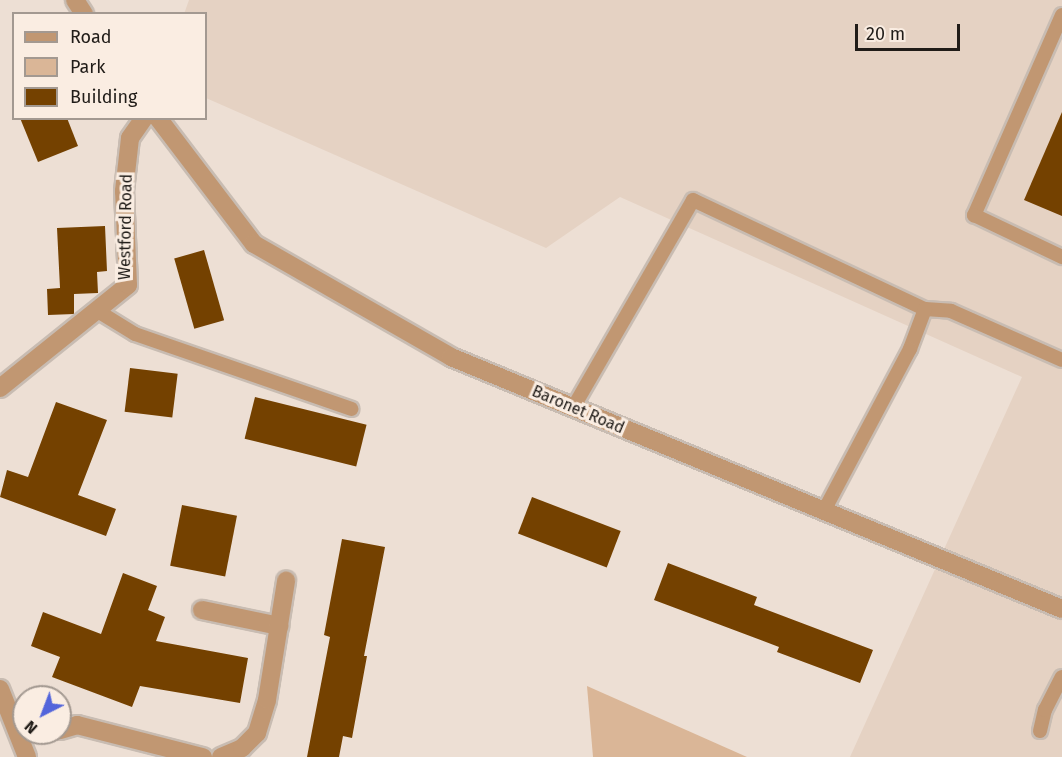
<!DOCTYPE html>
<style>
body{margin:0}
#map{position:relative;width:1062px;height:757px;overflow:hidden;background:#eddfd4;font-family:"Fira Sans",sans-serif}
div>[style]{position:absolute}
.built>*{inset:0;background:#e5d2c3}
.green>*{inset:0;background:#dab697}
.building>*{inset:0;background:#744100;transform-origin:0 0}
.roads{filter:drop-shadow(2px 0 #c8bcb2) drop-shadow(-2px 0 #c8bcb2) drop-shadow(0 2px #c8bcb2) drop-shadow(0 -2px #c8bcb2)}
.lane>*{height:14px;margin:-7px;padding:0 7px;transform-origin:7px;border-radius:7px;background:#c19772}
.street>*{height:18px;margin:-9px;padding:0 9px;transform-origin:9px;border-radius:9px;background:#c19772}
span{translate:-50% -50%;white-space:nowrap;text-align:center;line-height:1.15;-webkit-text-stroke:6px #faede2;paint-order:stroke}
.street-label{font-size:16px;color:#201c18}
.legend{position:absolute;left:12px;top:12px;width:195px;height:108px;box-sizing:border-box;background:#faede2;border:2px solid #a39991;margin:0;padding:8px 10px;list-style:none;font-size:18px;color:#201c18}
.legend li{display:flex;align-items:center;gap:12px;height:30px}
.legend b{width:30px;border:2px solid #a39991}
.north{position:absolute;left:12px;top:685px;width:60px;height:60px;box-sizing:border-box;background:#faede2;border:2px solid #a39991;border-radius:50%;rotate:222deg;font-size:16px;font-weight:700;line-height:24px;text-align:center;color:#201c18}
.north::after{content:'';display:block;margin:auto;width:21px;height:27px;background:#5365db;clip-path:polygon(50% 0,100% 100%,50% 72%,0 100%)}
.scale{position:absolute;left:855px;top:24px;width:105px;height:27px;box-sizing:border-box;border:3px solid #201c18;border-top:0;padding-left:8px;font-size:18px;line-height:21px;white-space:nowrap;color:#201c18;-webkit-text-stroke:4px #faede2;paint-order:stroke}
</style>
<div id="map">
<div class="built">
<div style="clip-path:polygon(189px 0,1062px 0,1062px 757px,850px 757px,1022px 377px,620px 197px,546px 248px,206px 98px,206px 14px,184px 14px)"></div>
</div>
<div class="green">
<div style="clip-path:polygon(587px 686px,747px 757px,593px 757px)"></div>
</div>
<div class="building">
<div style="clip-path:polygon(1062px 112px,1062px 216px,1024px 200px)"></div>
<div style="clip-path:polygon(20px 118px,67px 118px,78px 146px,38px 162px)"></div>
<div style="clip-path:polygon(105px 226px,107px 271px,97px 272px,98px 293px,74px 294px,74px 314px,48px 315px,47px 289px,60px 288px,57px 228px)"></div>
<div style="left:204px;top:250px;width:73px;height:31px;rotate:74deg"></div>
<div style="left:130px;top:368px;width:48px;height:44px;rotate:7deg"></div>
<div style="left:255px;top:397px;width:115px;height:43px;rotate:14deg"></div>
<div style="clip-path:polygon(56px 402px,107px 420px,78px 495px,116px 509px,106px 536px,0 497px,7px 470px,28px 477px)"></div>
<div style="left:532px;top:497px;width:95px;height:39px;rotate:21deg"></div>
<div style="left:182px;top:505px;width:56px;height:62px;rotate:11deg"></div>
<div style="clip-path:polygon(342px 539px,385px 547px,364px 656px,367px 656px,352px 738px,343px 736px,339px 757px,307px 757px,330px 637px,324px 635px)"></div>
<div style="clip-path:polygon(668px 563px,757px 597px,754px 605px,873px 650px,860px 683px,777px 652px,779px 647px,654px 600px)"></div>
<div style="clip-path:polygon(123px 573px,157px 586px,148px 610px,165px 617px,156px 641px,248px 658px,240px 703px,140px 686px,132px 707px,52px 677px,60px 657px,31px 646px,43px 612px,101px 634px)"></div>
</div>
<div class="roads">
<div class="lane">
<div style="left:1062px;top:15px;width:219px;rotate:113.7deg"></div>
<div style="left:974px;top:215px;width:98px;rotate:25.5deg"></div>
<div style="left:925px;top:309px;width:26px;rotate:4deg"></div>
<div style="left:951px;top:311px;width:121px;rotate:23.8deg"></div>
<div style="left:96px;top:310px;width:46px;rotate:31.6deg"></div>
<div style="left:135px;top:334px;width:229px;rotate:19.1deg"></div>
<div style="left:573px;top:408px;width:240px;rotate:-60deg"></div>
<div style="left:693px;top:200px;width:256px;rotate:25.2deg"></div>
<div style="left:925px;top:309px;width:43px;rotate:110.6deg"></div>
<div style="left:910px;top:349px;width:183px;rotate:118deg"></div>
<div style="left:1040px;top:731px;width:22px;rotate:-77deg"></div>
<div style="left:1045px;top:710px;width:37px;rotate:-63deg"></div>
</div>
<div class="street">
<div style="left:75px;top:0;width:17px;rotate:57deg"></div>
<div style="left:158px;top:118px;width:158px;rotate:52.7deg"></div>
<div style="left:254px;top:244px;width:227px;rotate:29.8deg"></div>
<div style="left:451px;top:357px;width:661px;rotate:22.41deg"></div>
<div style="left:0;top:388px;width:164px;rotate:-38.8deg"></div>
<div style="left:128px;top:285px;width:94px;rotate:-92.4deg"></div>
<div style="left:124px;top:191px;width:53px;rotate:-83.5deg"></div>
<div style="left:130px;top:138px;width:24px;rotate:-55deg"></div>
<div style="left:202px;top:610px;width:79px;rotate:11.7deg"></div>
<div style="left:0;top:689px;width:73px;rotate:68.3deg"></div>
<div style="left:60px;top:730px;width:18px;rotate:-16deg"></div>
<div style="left:77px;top:725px;width:130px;rotate:14.3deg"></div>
<div style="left:221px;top:757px;width:23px;rotate:-23deg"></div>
<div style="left:242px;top:748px;width:21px;rotate:-45deg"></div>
<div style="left:257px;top:733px;width:34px;rotate:-73deg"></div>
<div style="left:267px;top:700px;width:121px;rotate:-80.9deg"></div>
</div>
</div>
<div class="street-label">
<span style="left:126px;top:227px;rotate:-89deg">Westford Road</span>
<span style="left:578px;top:410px;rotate:23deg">Baronet Road</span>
</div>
<ul class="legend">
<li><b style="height:8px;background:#c19772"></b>Road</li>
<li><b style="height:16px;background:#dab697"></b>Park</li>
<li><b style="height:16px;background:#744100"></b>Building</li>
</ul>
<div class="north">N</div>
<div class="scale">20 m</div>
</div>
